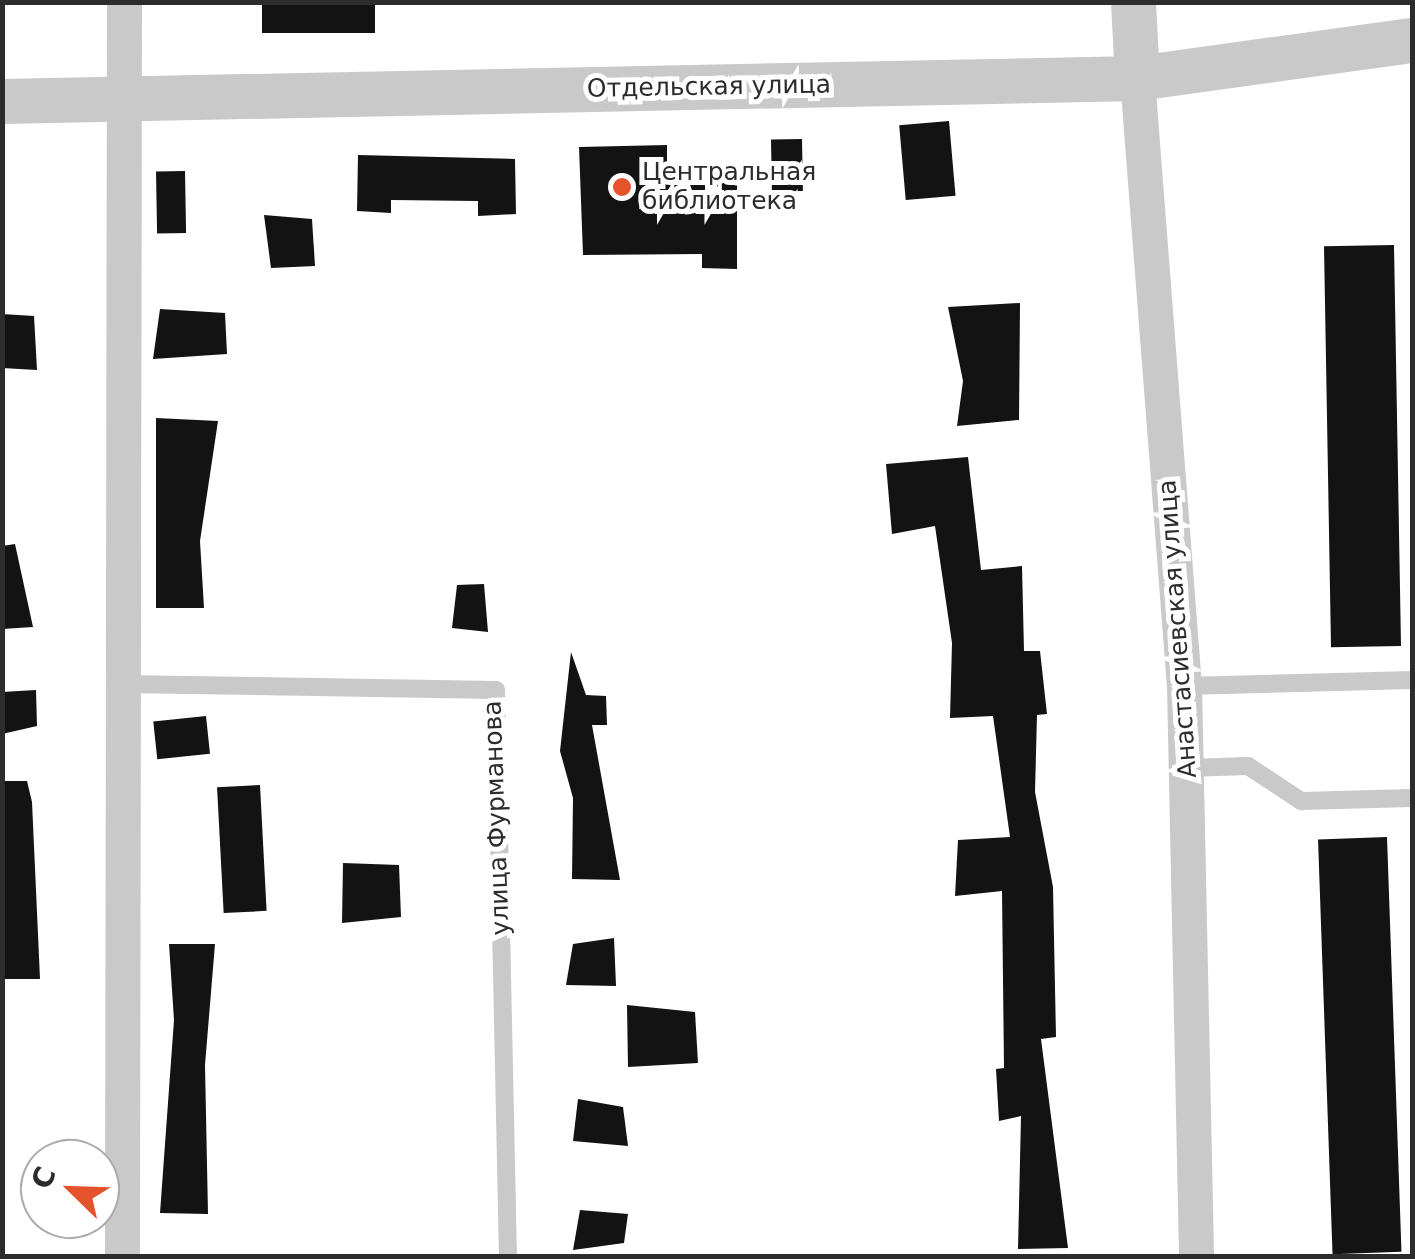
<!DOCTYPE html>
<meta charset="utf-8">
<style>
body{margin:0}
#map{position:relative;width:1415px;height:1259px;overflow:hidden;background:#fff;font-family:"DejaVu Sans",sans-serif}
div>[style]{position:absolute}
.building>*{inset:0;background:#131313;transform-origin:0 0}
.service>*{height:18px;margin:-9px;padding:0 9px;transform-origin:9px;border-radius:9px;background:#c9c9c9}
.minor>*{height:35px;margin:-17.5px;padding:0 17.5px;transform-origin:17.5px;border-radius:17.5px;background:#c9c9c9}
.tertiary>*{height:45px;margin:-22.5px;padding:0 22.5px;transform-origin:22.5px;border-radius:22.5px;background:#c9c9c9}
.dots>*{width:28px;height:28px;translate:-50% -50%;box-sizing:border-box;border:5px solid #fff;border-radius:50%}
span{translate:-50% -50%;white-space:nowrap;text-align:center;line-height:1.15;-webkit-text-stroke:10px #fff;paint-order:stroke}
.street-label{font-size:25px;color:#2c2c2c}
.poi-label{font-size:25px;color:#2c2c2c}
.left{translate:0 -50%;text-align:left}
.frame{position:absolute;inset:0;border:5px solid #2c2c2c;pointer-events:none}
.north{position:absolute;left:20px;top:1139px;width:100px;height:100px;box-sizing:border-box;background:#fff;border:2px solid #ababab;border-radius:50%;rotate:293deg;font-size:28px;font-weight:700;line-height:40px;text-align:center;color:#2c2c2c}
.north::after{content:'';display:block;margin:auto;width:35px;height:45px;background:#e5532d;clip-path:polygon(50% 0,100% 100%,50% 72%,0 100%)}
</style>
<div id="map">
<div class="building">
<div style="left:262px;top:2px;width:113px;height:31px"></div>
<div style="left:949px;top:121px;width:75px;height:50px;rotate:85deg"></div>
<div style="left:802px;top:139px;width:52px;height:31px;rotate:89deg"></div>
<div style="clip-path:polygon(667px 145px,667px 168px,737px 170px,737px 269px,702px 268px,702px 254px,583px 255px,579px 147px)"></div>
<div style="clip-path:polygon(358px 155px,515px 159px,516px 214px,478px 216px,478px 201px,391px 200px,391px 213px,357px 211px)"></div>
<div style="left:185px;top:171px;width:62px;height:29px;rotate:89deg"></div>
<div style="clip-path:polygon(264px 215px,312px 219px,315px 266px,271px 268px)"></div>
<div style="left:1394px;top:245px;width:401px;height:70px;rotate:89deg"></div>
<div style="clip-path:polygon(1020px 303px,1019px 420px,957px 426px,963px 381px,948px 307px)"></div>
<div style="clip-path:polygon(160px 309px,225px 313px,227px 354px,153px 359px)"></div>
<div style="clip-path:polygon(2px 314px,34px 316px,37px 370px,2px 368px)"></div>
<div style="clip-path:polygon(156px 418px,218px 421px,200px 541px,204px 608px,156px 608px)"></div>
<div style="clip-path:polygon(968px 457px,981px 570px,1022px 566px,1024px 651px,1040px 651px,1047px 714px,1037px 715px,1035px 792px,1053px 887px,1056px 1037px,1041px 1039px,1068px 1248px,1018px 1249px,1021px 1116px,999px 1121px,996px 1069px,1004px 1068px,1002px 891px,955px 896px,958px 840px,1010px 837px,993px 716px,950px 718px,952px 643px,935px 526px,892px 534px,886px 464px)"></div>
<div style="clip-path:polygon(15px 544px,33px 627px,2px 629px,2px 546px)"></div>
<div style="clip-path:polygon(484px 584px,488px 632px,452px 628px,457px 585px)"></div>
<div style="clip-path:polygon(571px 652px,586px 695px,606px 696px,607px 725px,592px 725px,620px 880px,572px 879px,573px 798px,560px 751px)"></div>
<div style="clip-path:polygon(36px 690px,37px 726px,2px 734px,2px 692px)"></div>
<div style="left:206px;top:716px;width:38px;height:53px;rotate:84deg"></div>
<div style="clip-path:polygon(2px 781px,27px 781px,32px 802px,40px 979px,2px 979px)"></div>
<div style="left:260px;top:785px;width:126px;height:43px;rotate:87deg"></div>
<div style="left:1387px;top:837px;width:415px;height:69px;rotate:88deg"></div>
<div style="clip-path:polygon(343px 863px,399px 865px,401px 917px,342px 923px)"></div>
<div style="clip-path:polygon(614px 938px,616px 986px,566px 985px,573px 944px)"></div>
<div style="clip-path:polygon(169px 944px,215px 944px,205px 1065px,208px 1214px,160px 1213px,174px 1020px)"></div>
<div style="clip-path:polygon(627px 1005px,695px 1012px,698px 1063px,628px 1067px)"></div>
<div style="clip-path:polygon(578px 1099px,623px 1107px,628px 1146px,573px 1141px)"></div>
<div style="clip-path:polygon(580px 1210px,628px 1214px,624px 1243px,573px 1250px)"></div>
</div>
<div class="service">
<div style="left:121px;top:684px;width:375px;rotate:0.9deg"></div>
<div style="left:496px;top:690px;width:566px;rotate:88.79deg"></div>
<div style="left:1184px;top:686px;width:228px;rotate:-1.5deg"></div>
<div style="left:1188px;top:768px;width:60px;rotate:-1.9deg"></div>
<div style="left:1248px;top:766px;width:64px;rotate:33.4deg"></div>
<div style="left:1301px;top:801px;width:111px;rotate:-1.5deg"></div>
</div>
<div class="minor">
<div style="left:1137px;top:78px;width:610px;rotate:85.58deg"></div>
<div style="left:1184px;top:686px;width:570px;rotate:88.79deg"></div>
<div style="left:122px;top:1256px;width:1254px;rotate:-89.91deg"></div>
</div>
<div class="tertiary">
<div style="left:1133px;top:2px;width:76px;rotate:87deg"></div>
<div style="left:2px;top:101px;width:1135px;rotate:-1.16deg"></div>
<div style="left:1137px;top:78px;width:278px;rotate:-7.9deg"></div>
</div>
<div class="dots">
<div style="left:622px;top:187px;background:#e5532d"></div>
</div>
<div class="street-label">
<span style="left:709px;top:87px;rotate:-1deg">Отдельская улица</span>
<span style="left:1178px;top:629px;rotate:-94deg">Анастасиевская улица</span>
<span style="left:497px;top:818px;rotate:-92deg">улица Фурманова</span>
</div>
<div class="poi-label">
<span class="left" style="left:642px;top:187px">Центральная<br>библиотека</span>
</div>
<div class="frame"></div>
<div class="north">С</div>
</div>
